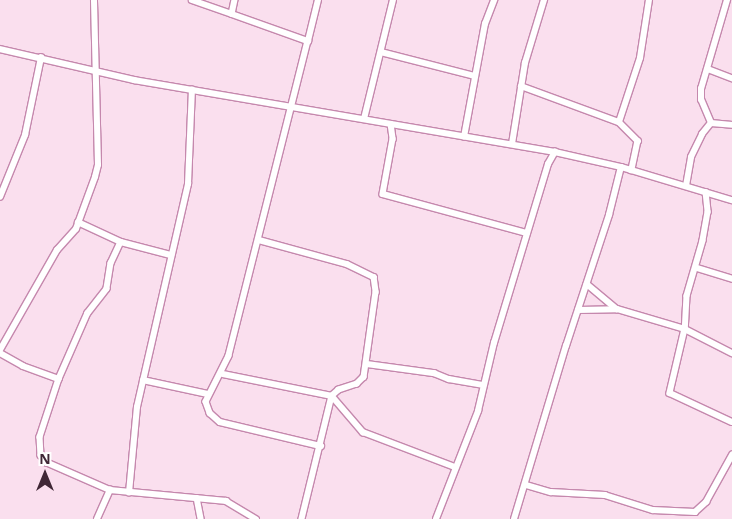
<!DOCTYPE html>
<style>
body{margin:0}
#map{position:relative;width:732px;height:519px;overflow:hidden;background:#fadfee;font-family:"Noto Sans",sans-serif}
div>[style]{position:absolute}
.roads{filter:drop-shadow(1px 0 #c588ad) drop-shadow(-1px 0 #c588ad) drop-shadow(0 1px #c588ad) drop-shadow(0 -1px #c588ad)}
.minor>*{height:5.5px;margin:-2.75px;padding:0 2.75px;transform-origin:2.75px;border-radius:2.75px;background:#fff}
span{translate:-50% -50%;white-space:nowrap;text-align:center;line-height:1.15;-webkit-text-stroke:4px #fff;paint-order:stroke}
.north{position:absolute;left:20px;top:449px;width:50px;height:50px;-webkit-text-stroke:4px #fff;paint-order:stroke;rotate:0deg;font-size:14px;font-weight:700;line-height:20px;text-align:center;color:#402736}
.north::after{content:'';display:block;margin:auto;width:18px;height:22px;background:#402736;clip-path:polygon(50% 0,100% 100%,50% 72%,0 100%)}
</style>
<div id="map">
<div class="roads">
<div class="minor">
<div style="left:192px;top:0;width:42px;rotate:19.3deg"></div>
<div style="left:235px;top:0;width:14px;rotate:102deg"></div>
<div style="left:232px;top:14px;width:81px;rotate:19.6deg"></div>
<div style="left:308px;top:41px;width:325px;rotate:104.1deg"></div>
<div style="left:229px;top:356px;width:51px;rotate:116.6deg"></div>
<div style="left:206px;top:402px;width:12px;rotate:70deg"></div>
<div style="left:210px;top:413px;width:13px;rotate:42deg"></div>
<div style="left:220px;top:422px;width:104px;rotate:13.4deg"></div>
<div style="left:308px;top:41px;width:42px;rotate:-76.3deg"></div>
<div style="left:0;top:49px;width:138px;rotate:13deg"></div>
<div style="left:134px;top:80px;width:427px;rotate:9.7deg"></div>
<div style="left:555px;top:152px;width:68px;rotate:12.8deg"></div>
<div style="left:621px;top:167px;width:116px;rotate:16.6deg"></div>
<div style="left:381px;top:52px;width:97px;rotate:14.3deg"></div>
<div style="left:708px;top:69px;width:26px;rotate:21deg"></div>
<div style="left:521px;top:86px;width:104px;rotate:20.2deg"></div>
<div style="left:619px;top:122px;width:27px;rotate:45deg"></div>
<div style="left:638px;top:141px;width:30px;rotate:102deg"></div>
<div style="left:364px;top:119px;width:122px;rotate:-76.3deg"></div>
<div style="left:619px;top:122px;width:67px;rotate:-71.8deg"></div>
<div style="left:640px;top:58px;width:59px;rotate:-81.2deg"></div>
<div style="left:711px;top:123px;width:25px;rotate:-113deg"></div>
<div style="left:701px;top:100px;width:11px;rotate:-90deg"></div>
<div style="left:701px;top:89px;width:93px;rotate:-73.7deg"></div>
<div style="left:391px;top:124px;width:15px;rotate:82deg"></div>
<div style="left:393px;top:139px;width:56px;rotate:100.3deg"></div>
<div style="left:383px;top:194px;width:149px;rotate:15.2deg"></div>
<div style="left:464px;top:137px;width:115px;rotate:-79.5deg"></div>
<div style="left:485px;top:24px;width:26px;rotate:-69deg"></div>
<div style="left:512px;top:144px;width:82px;rotate:-80.9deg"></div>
<div style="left:525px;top:63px;width:66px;rotate:-73.2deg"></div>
<div style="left:686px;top:186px;width:29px;rotate:-80deg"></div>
<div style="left:691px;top:157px;width:25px;rotate:-64deg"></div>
<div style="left:702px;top:134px;width:14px;rotate:-51deg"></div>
<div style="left:711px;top:123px;width:21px;rotate:5deg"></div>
<div style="left:706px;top:192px;width:20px;rotate:84deg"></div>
<div style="left:708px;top:212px;width:29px;rotate:100deg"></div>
<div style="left:703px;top:241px;width:57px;rotate:106.2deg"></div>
<div style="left:687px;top:296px;width:33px;rotate:93deg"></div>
<div style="left:685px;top:329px;width:66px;rotate:103.2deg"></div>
<div style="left:670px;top:393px;width:68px;rotate:25.1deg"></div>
<div style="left:0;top:197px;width:67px;rotate:-68deg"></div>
<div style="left:25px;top:135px;width:79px;rotate:-78.3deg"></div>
<div style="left:78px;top:222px;width:47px;rotate:24.9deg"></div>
<div style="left:121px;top:242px;width:52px;rotate:14.6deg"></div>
<div style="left:259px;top:240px;width:91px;rotate:15.3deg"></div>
<div style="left:347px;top:264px;width:30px;rotate:26deg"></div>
<div style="left:374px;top:277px;width:15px;rotate:82deg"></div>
<div style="left:376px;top:292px;width:86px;rotate:98deg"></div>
<div style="left:364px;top:377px;width:10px;rotate:135deg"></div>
<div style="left:357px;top:384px;width:19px;rotate:162deg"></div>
<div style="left:339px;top:390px;width:9px;rotate:139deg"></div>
<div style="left:332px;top:396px;width:48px;rotate:49.3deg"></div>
<div style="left:363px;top:432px;width:98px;rotate:20.8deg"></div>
<div style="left:121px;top:242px;width:23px;rotate:115deg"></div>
<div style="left:111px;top:263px;width:26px;rotate:99deg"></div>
<div style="left:107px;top:289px;width:31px;rotate:128deg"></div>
<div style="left:88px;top:313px;width:72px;rotate:113.7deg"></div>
<div style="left:59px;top:379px;width:61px;rotate:108.1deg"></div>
<div style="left:40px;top:437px;width:18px;rotate:87deg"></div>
<div style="left:41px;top:455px;width:9px;rotate:54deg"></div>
<div style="left:46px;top:462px;width:70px;rotate:23.6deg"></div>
<div style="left:110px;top:490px;width:117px;rotate:5.4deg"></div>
<div style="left:226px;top:501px;width:35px;rotate:31deg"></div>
<div style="left:697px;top:268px;width:37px;rotate:17deg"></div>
<div style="left:587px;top:284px;width:39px;rotate:40deg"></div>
<div style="left:578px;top:310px;width:39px;rotate:-1deg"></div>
<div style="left:617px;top:309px;width:71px;rotate:16.4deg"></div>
<div style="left:685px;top:329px;width:53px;rotate:27.1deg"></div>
<div style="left:0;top:350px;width:115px;rotate:-60.3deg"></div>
<div style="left:57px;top:250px;width:28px;rotate:-48deg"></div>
<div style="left:76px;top:229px;width:55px;rotate:-69.9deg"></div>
<div style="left:95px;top:177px;width:12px;rotate:-76deg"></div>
<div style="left:98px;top:165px;width:165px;rotate:-91.4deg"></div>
<div style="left:0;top:353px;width:26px;rotate:29deg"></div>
<div style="left:23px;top:366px;width:38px;rotate:20deg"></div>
<div style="left:367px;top:364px;width:68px;rotate:7.7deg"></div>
<div style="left:434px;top:373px;width:16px;rotate:22deg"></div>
<div style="left:449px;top:379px;width:35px;rotate:10deg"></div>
<div style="left:223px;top:374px;width:111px;rotate:11.4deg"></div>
<div style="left:332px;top:396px;width:127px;rotate:103.7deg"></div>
<div style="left:143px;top:380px;width:66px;rotate:12.2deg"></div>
<div style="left:526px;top:485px;width:26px;rotate:16deg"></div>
<div style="left:551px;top:492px;width:54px;rotate:3.2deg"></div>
<div style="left:605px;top:495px;width:50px;rotate:17.4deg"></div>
<div style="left:653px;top:510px;width:42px;rotate:2.7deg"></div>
<div style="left:695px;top:512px;width:15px;rotate:-42deg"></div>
<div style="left:706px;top:502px;width:54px;rotate:-61deg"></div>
<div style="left:129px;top:493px;width:86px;rotate:-84.7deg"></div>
<div style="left:137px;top:407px;width:229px;rotate:-77.1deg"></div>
<div style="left:188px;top:184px;width:94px;rotate:-87.6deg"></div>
<div style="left:197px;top:498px;width:21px;rotate:79deg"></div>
<div style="left:97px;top:519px;width:32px;rotate:-66deg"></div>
<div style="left:436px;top:519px;width:116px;rotate:-68.7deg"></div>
<div style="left:478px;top:411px;width:70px;rotate:-76.8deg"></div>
<div style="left:494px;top:343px;width:187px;rotate:-73.2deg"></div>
<div style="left:548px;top:164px;width:14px;rotate:-60deg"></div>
<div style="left:514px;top:519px;width:181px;rotate:-73.3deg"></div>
<div style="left:566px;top:346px;width:138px;rotate:-71.8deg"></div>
<div style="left:609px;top:215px;width:49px;rotate:-76deg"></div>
</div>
</div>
<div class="north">N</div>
</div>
